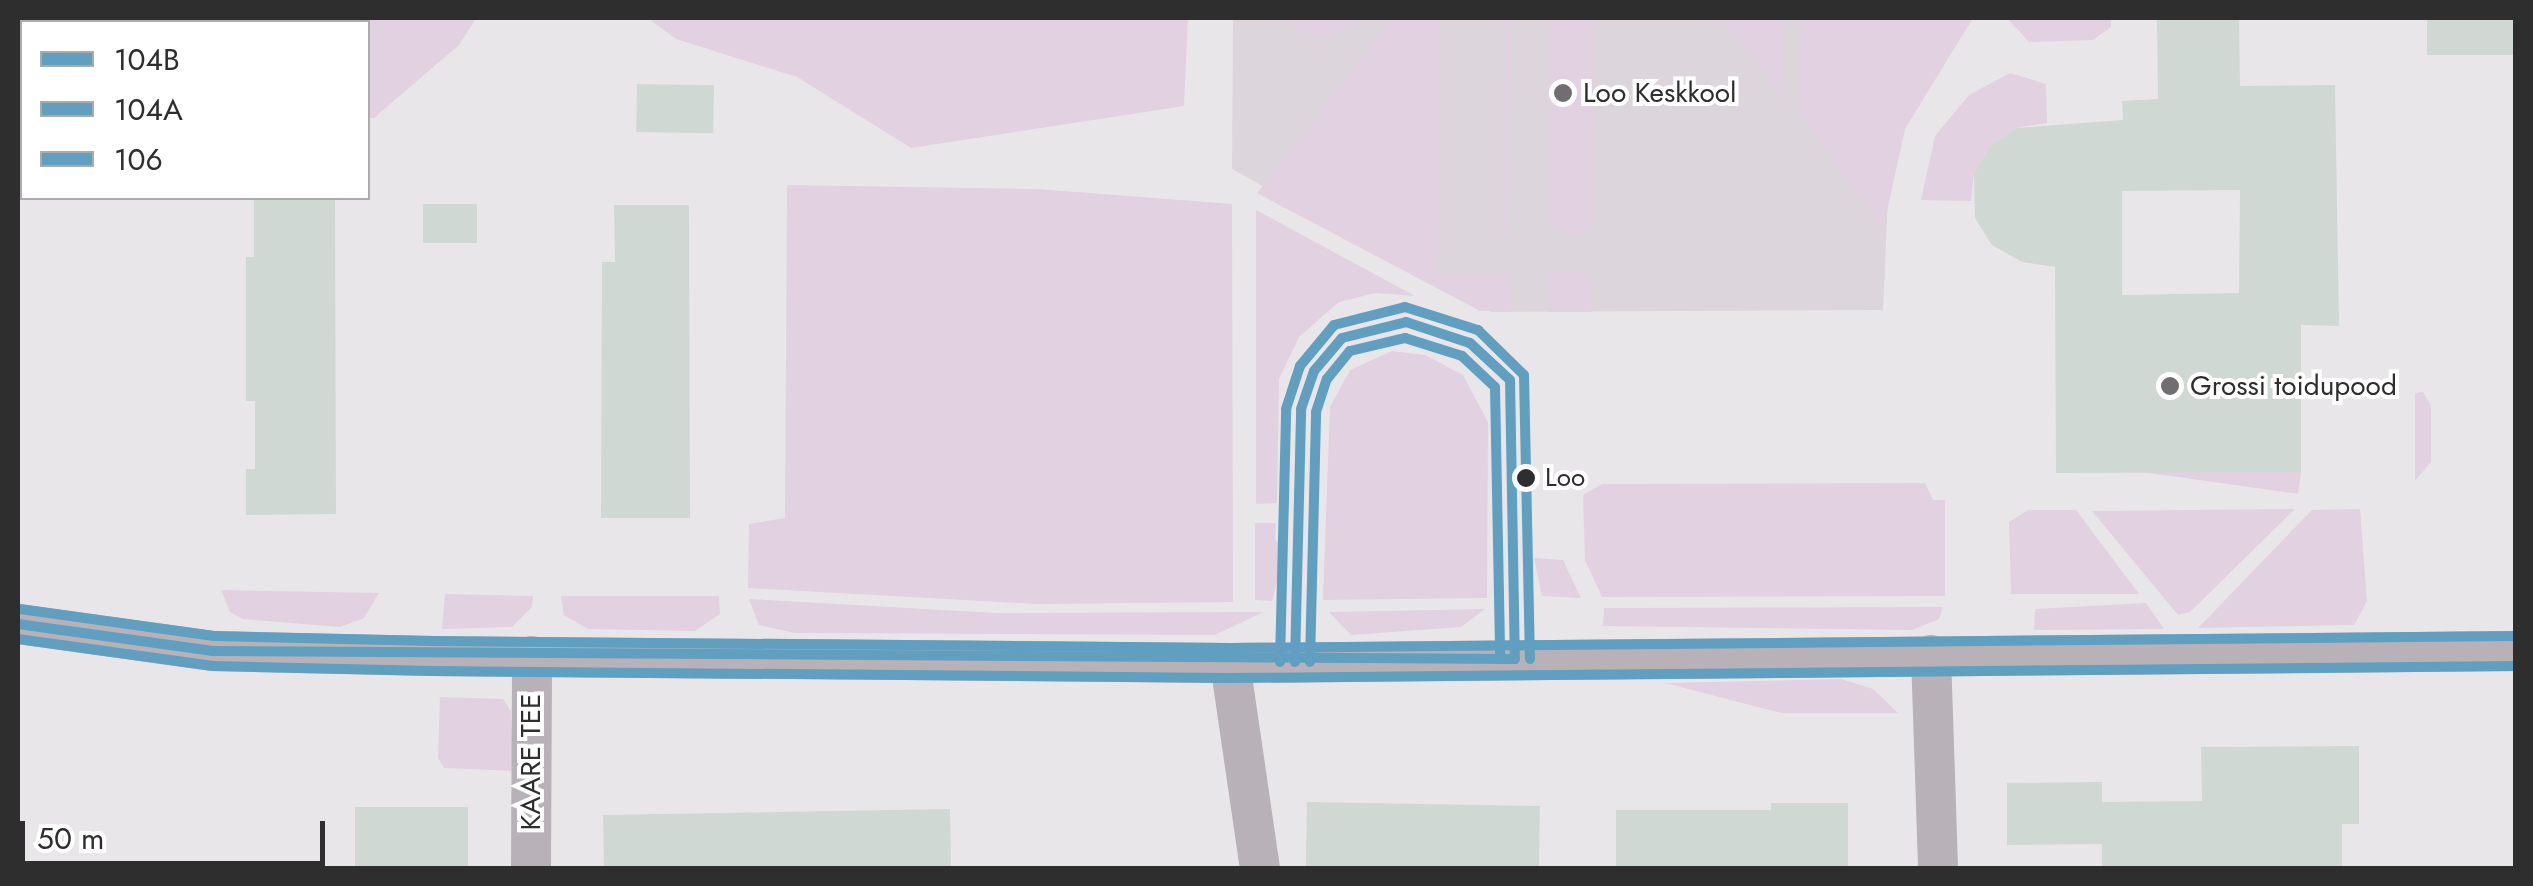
<!DOCTYPE html>
<style>
body{margin:0}
#map{position:relative;width:2533px;height:886px;overflow:hidden;background:#e9e6e9;font-family:Jost,sans-serif}
div>[style]{position:absolute}
.built>*{inset:0;background:#dcd5dc}
.green>*{inset:0;background:#e1d1e1;transform-origin:0 0}
.building>*{inset:0;background:#d0d8d3;transform-origin:0 0}
.street>*{height:40px;margin:-20px;padding:0 20px;transform-origin:20px;border-radius:20px;background:#b8b2b8}
.bus-1>*{height:10px;margin:-5px;padding:0 5px;transform-origin:5px;border-radius:5px;background:#609fc0}
.bus-2>*{height:10px;margin:-5px;padding:0 5px;transform-origin:5px;border-radius:5px;background:#609fc0}
.bus-3>*{height:10px;margin:-5px;padding:0 5px;transform-origin:5px;border-radius:5px;background:#609fc0}
.dots>*{width:28px;height:28px;translate:-50% -50%;box-sizing:border-box;border:5px solid #fff;border-radius:50%}
span{translate:-50% -50%;white-space:nowrap;text-align:center;line-height:1.15;-webkit-text-stroke:8px #fff;paint-order:stroke}
.bus-label{font-size:26px;color:#2f2e2f}
.left{translate:0 -50%;text-align:left}
.poi-label{font-size:28px;color:#2f2e2f}
.street-label{font-size:28px;color:#2f2e2f}
.frame{position:absolute;inset:0;border:20px solid #2f2e2f;pointer-events:none}
.legend{position:absolute;left:20px;top:20px;width:350px;height:180px;box-sizing:border-box;background:#fff;border:2px solid #acabac;margin:0;padding:12px 18px;list-style:none;font-size:30px;color:#2f2e2f}
.legend li{display:flex;align-items:center;gap:20px;height:50px}
.legend b{width:50px;border:2px solid #acabac}
.scale{position:absolute;left:20px;top:821px;width:305px;height:45px;box-sizing:border-box;border:5px solid #2f2e2f;border-top:0;padding-left:12px;font-size:30px;line-height:35px;white-space:nowrap;color:#2f2e2f;-webkit-text-stroke:8px #fff;paint-order:stroke}
</style>
<div id="map">
<div class="built">
<div style="clip-path:polygon(1233px 18px,1896px 18px,1883px 310px,1491px 312px,1232px 169px)"></div>
</div>
<div class="green">
<div style="clip-path:polygon(71px 18px,476px 18px,459px 45px,374px 118px,368px 118px,368px 22px)"></div>
<div style="clip-path:polygon(648px 18px,1188px 18px,1184px 106px,911px 148px,797px 77px,676px 39px)"></div>
<div style="clip-path:polygon(1274px 18px,1368px 18px,1323px 39px)"></div>
<div style="clip-path:polygon(1392px 18px,1440px 18px,1438px 274px,1511px 273px,1512px 310px,1480px 311px,1257px 193px)"></div>
<div style="clip-path:polygon(1506px 18px,1512px 18px,1508px 235px,1504px 230px)"></div>
<div style="clip-path:polygon(1550px 18px,1593px 18px,1594px 224px,1580px 239px,1550px 224px)"></div>
<div style="clip-path:polygon(1721px 18px,1784px 18px,1784px 100px)"></div>
<div style="clip-path:polygon(1801px 18px,1973px 18px,1905px 129px,1883px 230px,1798px 112px)"></div>
<div style="clip-path:polygon(2007px 18px,2111px 18px,2111px 27px,2093px 40px,2029px 42px)"></div>
<div style="clip-path:polygon(2010px 73px,2046px 84px,2047px 123px,2016px 128px,1989px 147px,1974px 173px,1971px 201px,1921px 200px,1935px 136px,1969px 95px)"></div>
<div style="clip-path:polygon(787px 185px,1037px 189px,1232px 204px,1233px 602px,1037px 604px,748px 588px,749px 524px,785px 518px)"></div>
<div style="clip-path:polygon(1256px 210px,1415px 296px,1375px 293px,1339px 302px,1299px 337px,1279px 379px,1277px 503px,1256px 504px)"></div>
<div style="clip-path:polygon(1583px 271px,1592px 281px,1591px 312px,1549px 312px,1548px 272px)"></div>
<div style="clip-path:polygon(1392px 351px,1425px 355px,1463px 375px,1488px 422px,1487px 598px,1323px 600px,1330px 407px,1350px 370px)"></div>
<div style="clip-path:polygon(2423px 392px,2431px 406px,2431px 462px,2415px 481px,2415px 393px)"></div>
<div style="left:2301px;top:472px;width:22px;height:218px;rotate:98deg"></div>
<div style="clip-path:polygon(1925px 483px,1933px 500px,1945px 500px,1945px 596px,1602px 597px,1585px 560px,1583px 495px,1602px 484px)"></div>
<div style="clip-path:polygon(2295px 509px,2190px 612px,2178px 615px,2092px 511px)"></div>
<div style="clip-path:polygon(2360px 509px,2367px 601px,2354px 625px,2198px 628px,2312px 510px)"></div>
<div style="clip-path:polygon(2076px 510px,2139px 594px,2011px 594px,2009px 522px,2028px 510px)"></div>
<div style="clip-path:polygon(1255px 523px,1276px 523px,1275px 540px,1285px 548px,1272px 601px,1255px 600px)"></div>
<div style="clip-path:polygon(1534px 558px,1563px 560px,1581px 598px,1542px 596px)"></div>
<div style="clip-path:polygon(221px 590px,379px 593px,364px 618px,340px 627px,243px 619px,230px 612px)"></div>
<div style="clip-path:polygon(445px 594px,533px 596px,532px 607px,512px 627px,442px 629px)"></div>
<div style="clip-path:polygon(561px 596px,719px 596px,720px 614px,695px 631px,588px 629px,564px 615px)"></div>
<div style="clip-path:polygon(749px 599px,996px 613px,1263px 612px,1215px 635px,795px 633px,759px 625px)"></div>
<div style="clip-path:polygon(2146px 603px,2164px 629px,2034px 630px,2035px 609px)"></div>
<div style="clip-path:polygon(1943px 607px,1939px 619px,1912px 630px,1603px 626px,1604px 608px)"></div>
<div style="clip-path:polygon(1485px 609px,1461px 627px,1351px 635px,1329px 612px)"></div>
<div style="clip-path:polygon(1841px 679px,1873px 689px,1898px 713px,1781px 713px,1665px 683px)"></div>
<div style="clip-path:polygon(440px 697px,503px 699px,511px 711px,513px 771px,444px 768px,438px 758px)"></div>
</div>
<div class="building">
<div style="clip-path:polygon(evenodd,2157px 18px,2239px 18px,2240px 86px,2335px 85px,2339px 326px,2301px 325px,2301px 472px,2056px 473px,2055px 267px,2022px 262px,1992px 245px,1975px 218px,1974px 173px,1989px 147px,2016px 128px,2123px 120px,2122px 101px,2158px 99px,2157px 18px,2240px 190px,2239px 293px,2122px 295px,2122px 191px,2240px 190px)"></div>
<div style="left:2427px;top:18px;width:89px;height:37px"></div>
<div style="left:637px;top:84px;width:77px;height:48px;rotate:1deg"></div>
<div style="clip-path:polygon(254px 198px,335px 198px,336px 514px,246px 515px,246px 469px,255px 469px,255px 401px,246px 401px,246px 257px,254px 257px)"></div>
<div style="left:423px;top:204px;width:54px;height:39px"></div>
<div style="clip-path:polygon(614px 205px,689px 205px,690px 518px,601px 518px,602px 262px,615px 262px)"></div>
<div style="clip-path:polygon(2359px 746px,2359px 824px,2342px 824px,2342px 868px,2102px 868px,2102px 844px,2007px 845px,2007px 783px,2102px 782px,2102px 802px,2202px 801px,2201px 747px)"></div>
<div style="left:1307px;top:802px;width:233px;height:66px;rotate:1deg"></div>
<div style="clip-path:polygon(1771px 803px,1848px 803px,1848px 868px,1616px 868px,1616px 810px,1771px 810px)"></div>
<div style="left:468px;top:807px;width:61px;height:113px;rotate:90deg"></div>
<div style="left:950px;top:809px;width:59px;height:347px;rotate:89deg"></div>
</div>
<div class="street">
<div style="left:18px;top:624px;width:197px;rotate:7.9deg"></div>
<div style="left:213px;top:651px;width:220px;rotate:1.3deg"></div>
<div style="left:433px;top:656px;width:797px;rotate:0.5deg"></div>
<div style="left:1230px;top:663px;width:1286px;rotate:-0.53deg"></div>
<div style="left:1931px;top:655px;width:213px;rotate:88.1deg"></div>
<div style="left:1230px;top:663px;width:207px;rotate:81.7deg"></div>
<div style="left:531px;top:868px;width:212px;rotate:-89.7deg"></div>
</div>
<div class="bus-1">
<div style="left:18px;top:624px;width:197px;rotate:7.9deg"></div>
<div style="left:213px;top:651px;width:1302px;rotate:0.35deg"></div>
<div style="left:1295px;top:662px;width:253px;rotate:-88.6deg"></div>
<div style="left:1301px;top:409px;width:40px;rotate:-71.1deg"></div>
<div style="left:1314px;top:371px;width:43px;rotate:-49.7deg"></div>
<div style="left:1342px;top:338px;width:66px;rotate:-14deg"></div>
<div style="left:1406px;top:322px;width:67px;rotate:18.2deg"></div>
<div style="left:1470px;top:343px;width:54px;rotate:42.8deg"></div>
<div style="left:1510px;top:380px;width:279px;rotate:89deg"></div>
</div>
<div class="bus-2">
<div style="left:18px;top:639px;width:197px;rotate:7.9deg"></div>
<div style="left:213px;top:666px;width:220px;rotate:1.3deg"></div>
<div style="left:433px;top:671px;width:797px;rotate:0.5deg"></div>
<div style="left:1230px;top:678px;width:1286px;rotate:-0.53deg"></div>
<div style="left:1310px;top:662px;width:250px;rotate:-88.6deg"></div>
<div style="left:1316px;top:412px;width:35px;rotate:-72deg"></div>
<div style="left:1327px;top:379px;width:36px;rotate:-51deg"></div>
<div style="left:1350px;top:351px;width:57px;rotate:-13.3deg"></div>
<div style="left:1405px;top:338px;width:60px;rotate:17.5deg"></div>
<div style="left:1462px;top:356px;width:45px;rotate:43.2deg"></div>
<div style="left:1495px;top:387px;width:272px;rotate:88.9deg"></div>
</div>
<div class="bus-3">
<div style="left:20px;top:609px;width:196px;rotate:7.9deg"></div>
<div style="left:214px;top:636px;width:219px;rotate:1.3deg"></div>
<div style="left:433px;top:641px;width:797px;rotate:0.5deg"></div>
<div style="left:1230px;top:648px;width:1286px;rotate:-0.53deg"></div>
<div style="left:1280px;top:662px;width:253px;rotate:-88.6deg"></div>
<div style="left:1286px;top:409px;width:45px;rotate:-72deg"></div>
<div style="left:1300px;top:366px;width:53px;rotate:-50.3deg"></div>
<div style="left:1334px;top:325px;width:73px;rotate:-14.2deg"></div>
<div style="left:1405px;top:307px;width:77px;rotate:17.5deg"></div>
<div style="left:1478px;top:330px;width:64px;rotate:44.4deg"></div>
<div style="left:1524px;top:375px;width:284px;rotate:88.8deg"></div>
</div>
<div class="dots">
<div style="left:1563px;top:93px;background:#706e70"></div>
<div style="left:2170px;top:386px;background:#706e70"></div>
<div style="left:1526px;top:478px;background:#2f2e2f"></div>
</div>
<div class="bus-label">
<span class="left" style="left:1545px;top:478px">Loo</span>
</div>
<div class="poi-label">
<span class="left" style="left:1583px;top:93px">Loo Keskkool</span>
<span class="left" style="left:2190px;top:386px">Grossi toidupood</span>
</div>
<div class="street-label">
<span style="left:531px;top:762px;rotate:-90deg">KAARE TEE</span>
</div>
<div class="frame"></div>
<ul class="legend">
<li><b style="height:12px;background:#609fc0"></b>104B</li>
<li><b style="height:12px;background:#609fc0"></b>104A</li>
<li><b style="height:12px;background:#609fc0"></b>106</li>
</ul>
<div class="scale">50 m</div>
</div>
